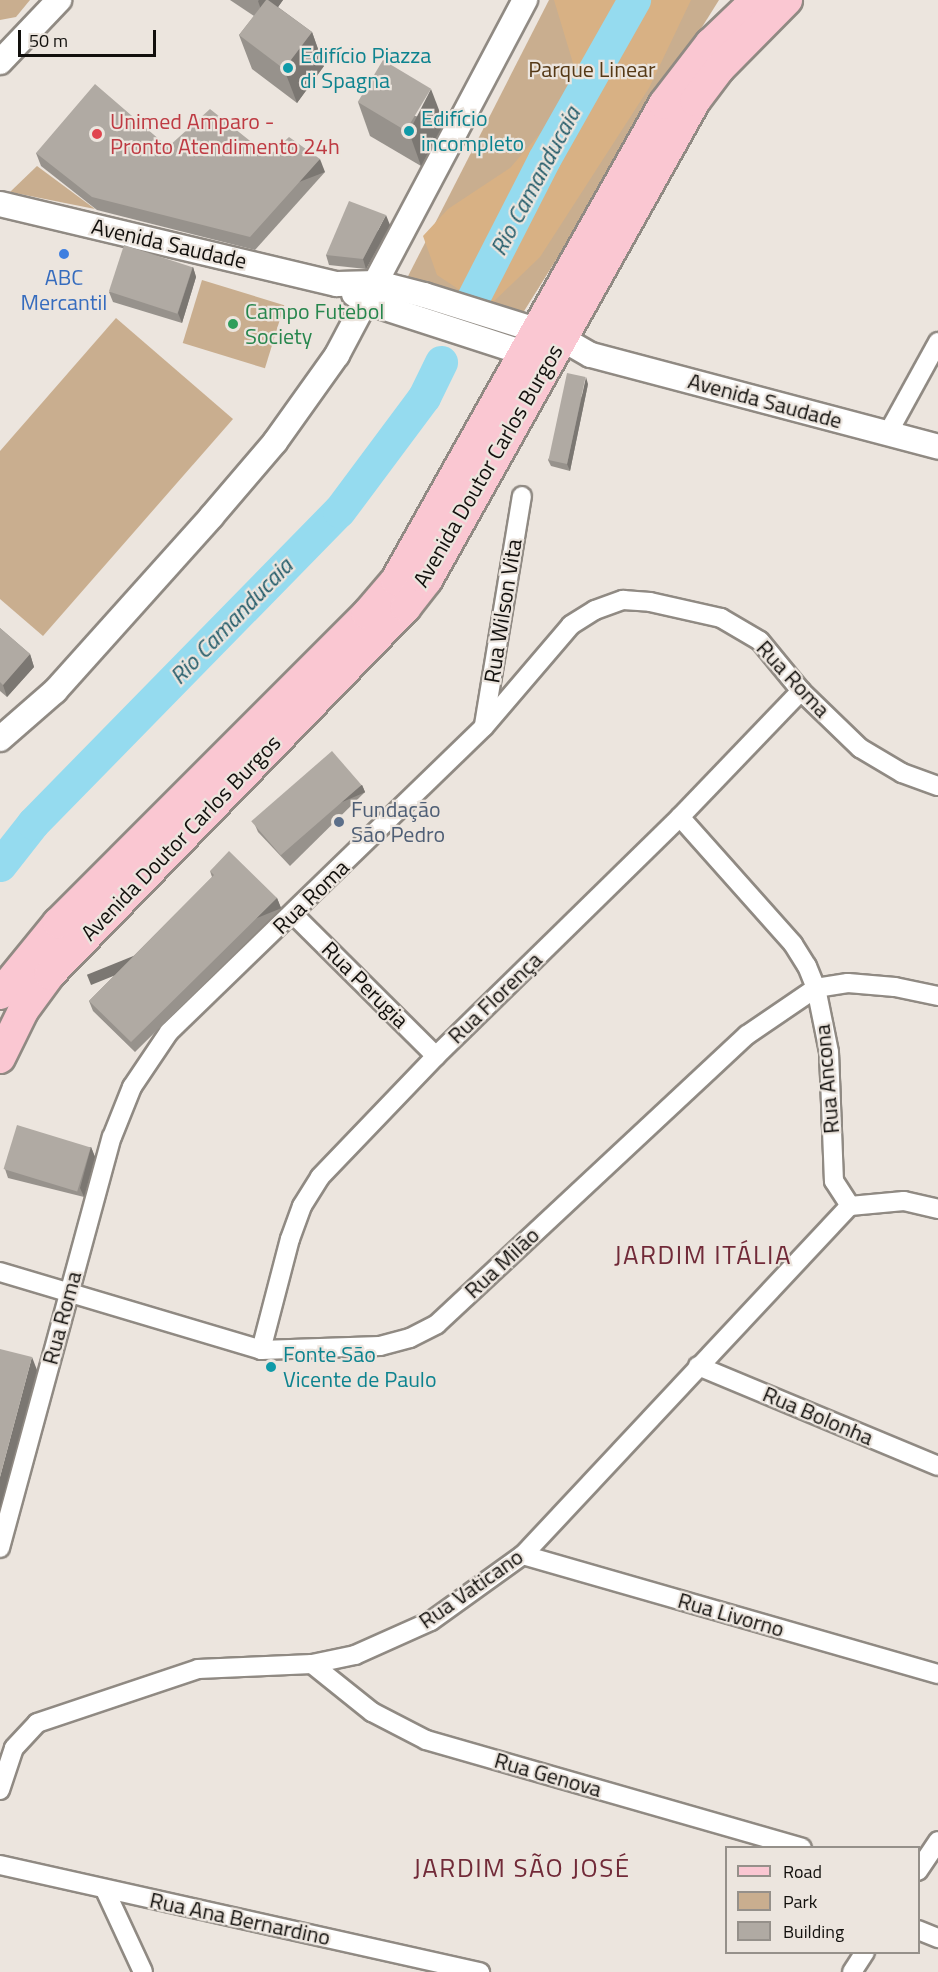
<!DOCTYPE html>
<meta charset="utf-8">
<style>
body{margin:0}
#map{position:relative;width:938px;height:1972px;overflow:hidden;background:#ece5de;font-family:"Titillium Web",sans-serif}
div>[style]{position:absolute}
.green>*{inset:0;background:#c9ae8f;transform-origin:0 0}
.forest>*{inset:0;background:#d8b184}
.river>*{height:33px;margin:-16.5px;padding:0 16.5px;transform-origin:16.5px;border-radius:16.5px;background:#95dbef}
.roads{filter:drop-shadow(2px 0 #908a83) drop-shadow(-2px 0 #908a83) drop-shadow(0 2px #908a83) drop-shadow(0 -2px #908a83)}
.minor>*{height:18px;margin:-9px;padding:0 9px;transform-origin:9px;border-radius:9px;background:#fff}
.tertiary>*{height:24px;margin:-12px;padding:0 12px;transform-origin:12px;border-radius:12px;background:#fff}
.primary>*{height:30px;margin:-15px;padding:0 15px;transform-origin:15px;border-radius:15px;background:#fac7d2}
.wall>*{inset:0;background:#97928c}
.shaded-wall>*{inset:0;background:#7b7772;transform-origin:0 0}
.building>*{inset:0;background:#b0aaa3;transform-origin:0 0}
.dots>*{width:16px;height:16px;translate:-50% -50%;box-sizing:border-box;border:3px solid #ece5de;border-radius:50%}
span{translate:-50% -50%;white-space:nowrap;text-align:center;line-height:1.15;-webkit-text-stroke:4.5px #ece5de;paint-order:stroke}
.culture-label{font-size:22px;color:#0d838f}
.left{translate:0 -50%;text-align:left}
.park-label{font-size:22px;color:#553916}
.health-label{font-size:22px;color:#be3a42}
.street-label{font-size:22px;color:#12100d}
.shop-label{font-size:22px;color:#366cbe}
.leisure-label{font-size:22px;color:#27864d}
.service-label{font-size:22px;color:#4e5e75}
.water-label{font-size:24px;color:#225b69;font-style:italic}
.quarter-label{font-size:26px;color:#712a38;letter-spacing:1.5px}
.legend{position:absolute;left:725px;top:1846px;width:195px;height:108px;box-sizing:border-box;background:#ece5de;border:2px solid #95908a;margin:0;padding:8px 10px;list-style:none;font-size:18px;color:#12100d}
.legend li{display:flex;align-items:center;gap:12px;height:30px}
.legend b{width:30px;border:2px solid #95908a}
.scale{position:absolute;left:18px;top:30px;width:138px;height:27px;box-sizing:border-box;border:3px solid #12100d;border-top:0;padding-left:8px;font-size:18px;line-height:21px;white-space:nowrap;color:#12100d;-webkit-text-stroke:4px #ece5de;paint-order:stroke}
</style>
<div id="map">
<div class="green">
<div style="clip-path:polygon(0 0,30px 0,16px 17px,0 20px)"></div>
<div style="clip-path:polygon(549px 0,719px 0,521px 316px,403px 286px)"></div>
<div style="clip-path:polygon(37px 166px,95px 209px,10px 192px)"></div>
<div style="left:202px;top:280px;width:86px;height:66px;rotate:17deg"></div>
<div style="clip-path:polygon(116px 318px,233px 419px,43px 636px,0 599px,0 451px)"></div>
</div>
<div class="forest">
<div style="clip-path:polygon(554px 0,691px 0,649px 88px,540px 257px,487px 308px,437px 275px,423px 236px,448px 209px,510px 168px,570px 99px,576px 73px)"></div>
</div>
<div class="river">
<div style="left:472px;top:300px;width:158px;rotate:-62.9deg"></div>
<div style="left:544px;top:159px;width:183px;rotate:-60.5deg"></div>
<div style="left:0;top:865px;width:53px;rotate:-51.8deg"></div>
<div style="left:33px;top:823px;width:437px;rotate:-45.6deg"></div>
<div style="left:339px;top:511px;width:142px;rotate:-53.3deg"></div>
<div style="left:424px;top:397px;width:39px;rotate:-64deg"></div>
</div>
<div class="roads">
<div class="minor">
<div style="left:888px;top:433px;width:104px;rotate:-61.2deg"></div>
<div style="left:484px;top:725px;width:232px;rotate:-80.6deg"></div>
<div style="left:680px;top:817px;width:170px;rotate:48.3deg"></div>
<div style="left:793px;top:944px;width:26px;rotate:58deg"></div>
<div style="left:807px;top:966px;width:24px;rotate:68deg"></div>
<div style="left:816px;top:988px;width:65px;rotate:78.5deg"></div>
<div style="left:829px;top:1052px;width:129px;rotate:87.8deg"></div>
<div style="left:834px;top:1181px;width:30px;rotate:57deg"></div>
<div style="left:294px;top:915px;width:200px;rotate:44.8deg"></div>
<div style="left:850px;top:1206px;width:54px;rotate:-5.3deg"></div>
<div style="left:904px;top:1201px;width:35px;rotate:13deg"></div>
<div style="left:0;top:1272px;width:272px;rotate:16.6deg"></div>
<div style="left:261px;top:1350px;width:119px;rotate:-1.9deg"></div>
<div style="left:380px;top:1346px;width:31px;rotate:-15deg"></div>
<div style="left:410px;top:1338px;width:30px;rotate:-27deg"></div>
<div style="left:437px;top:1324px;width:424px;rotate:-43deg"></div>
<div style="left:747px;top:1035px;width:83px;rotate:-34.3deg"></div>
<div style="left:816px;top:988px;width:32px;rotate:-9deg"></div>
<div style="left:848px;top:983px;width:47px;rotate:4.9deg"></div>
<div style="left:895px;top:987px;width:44px;rotate:11.8deg"></div>
<div style="left:261px;top:1350px;width:115px;rotate:-75.4deg"></div>
<div style="left:290px;top:1239px;width:35px;rotate:-70deg"></div>
<div style="left:302px;top:1206px;width:34px;rotate:-58deg"></div>
<div style="left:320px;top:1177px;width:168px;rotate:-46.2deg"></div>
<div style="left:436px;top:1056px;width:342px;rotate:-44.4deg"></div>
<div style="left:680px;top:817px;width:175px;rotate:-46.2deg"></div>
<div style="left:698px;top:1366px;width:260px;rotate:22.6deg"></div>
<div style="left:0;top:1548px;width:426px;rotate:-74.8deg"></div>
<div style="left:112px;top:1137px;width:54px;rotate:-68.2deg"></div>
<div style="left:132px;top:1087px;width:66px;rotate:-56.1deg"></div>
<div style="left:169px;top:1032px;width:438px;rotate:-44.1deg"></div>
<div style="left:484px;top:727px;width:134px;rotate:-49.5deg"></div>
<div style="left:571px;top:625px;width:28px;rotate:-32deg"></div>
<div style="left:595px;top:610px;width:30px;rotate:-20deg"></div>
<div style="left:623px;top:600px;width:27px;rotate:4deg"></div>
<div style="left:650px;top:602px;width:73px;rotate:12.7deg"></div>
<div style="left:721px;top:618px;width:45px;rotate:30.5deg"></div>
<div style="left:760px;top:641px;width:65px;rotate:50.6deg"></div>
<div style="left:801px;top:691px;width:82px;rotate:44deg"></div>
<div style="left:860px;top:748px;width:49px;rotate:30.8deg"></div>
<div style="left:902px;top:773px;width:38px;rotate:20deg"></div>
<div style="left:523px;top:1555px;width:432px;rotate:16deg"></div>
<div style="left:312px;top:1664px;width:77px;rotate:38.7deg"></div>
<div style="left:372px;top:1712px;width:61px;rotate:27.4deg"></div>
<div style="left:426px;top:1740px;width:391px;rotate:16deg"></div>
<div style="left:0;top:1790px;width:44px;rotate:-71.6deg"></div>
<div style="left:14px;top:1748px;width:34px;rotate:-47deg"></div>
<div style="left:37px;top:1723px;width:170px;rotate:-18.5deg"></div>
<div style="left:198px;top:1669px;width:114px;rotate:-2.5deg"></div>
<div style="left:312px;top:1664px;width:44px;rotate:-11.8deg"></div>
<div style="left:355px;top:1655px;width:83px;rotate:-24.1deg"></div>
<div style="left:431px;top:1621px;width:113px;rotate:-35.7deg"></div>
<div style="left:523px;top:1555px;width:478px;rotate:-46.9deg"></div>
<div style="left:0;top:1865px;width:492px;rotate:12.6deg"></div>
<div style="left:918px;top:1871px;width:36px;rotate:-56deg"></div>
<div style="left:105px;top:1890px;width:90px;rotate:65.1deg"></div>
<div style="left:918px;top:1930px;width:22px;rotate:22deg"></div>
<div style="left:852px;top:1972px;width:24px;rotate:-57deg"></div>
</div>
<div class="tertiary">
<div style="left:0;top:62px;width:86px;rotate:-46.4deg"></div>
<div style="left:0;top:204px;width:346px;rotate:13.4deg"></div>
<div style="left:337px;top:284px;width:40px;rotate:-1.4deg"></div>
<div style="left:377px;top:283px;width:49px;rotate:14.3deg"></div>
<div style="left:424px;top:295px;width:144px;rotate:17.4deg"></div>
<div style="left:561px;top:338px;width:34px;rotate:30deg"></div>
<div style="left:591px;top:355px;width:359px;rotate:14.8deg"></div>
<div style="left:354px;top:294px;width:15px;rotate:32deg"></div>
<div style="left:367px;top:302px;width:181px;rotate:18deg"></div>
<div style="left:0;top:739px;width:73px;rotate:-41.1deg"></div>
<div style="left:55px;top:691px;width:234px;rotate:-48.1deg"></div>
<div style="left:211px;top:517px;width:99px;rotate:-49.5deg"></div>
<div style="left:275px;top:442px;width:107px;rotate:-54.5deg"></div>
<div style="left:337px;top:355px;width:402px;rotate:-62.1deg"></div>
</div>
<div class="primary">
<div style="left:0;top:994px;width:92px;rotate:-50.8deg"></div>
<div style="left:58px;top:923px;width:437px;rotate:-45deg"></div>
<div style="left:367px;top:614px;width:45px;rotate:-49.5deg"></div>
<div style="left:396px;top:580px;width:546px;rotate:-60.62deg"></div>
<div style="left:664px;top:104px;width:76px;rotate:-52.5deg"></div>
<div style="left:710px;top:44px;width:64px;rotate:-43.7deg"></div>
<div style="left:0;top:1058px;width:52px;rotate:-63.9deg"></div>
<div style="left:23px;top:1011px;width:46px;rotate:-53.9deg"></div>
<div style="left:50px;top:974px;width:511px;rotate:-45.87deg"></div>
<div style="left:406px;top:607px;width:34px;rotate:-52deg"></div>
<div style="left:427px;top:580px;width:549px;rotate:-60.77deg"></div>
<div style="left:695px;top:101px;width:40px;rotate:-53deg"></div>
<div style="left:719px;top:69px;width:97px;rotate:-45.4deg"></div>
</div>
</div>
<div class="wall">
<div style="clip-path:polygon(230px 0,283px 0,278px 7px,312px 32px,324px 66px,297px 103px,252px 69px,239px 35px,254px 16px)"></div>
<div style="clip-path:polygon(358px 102px,444px 123px,421px 166px,370px 136px)"></div>
<div style="clip-path:polygon(168px 147px,269px 156px,325px 172px,255px 250px,97px 210px,41px 166px,36px 153px)"></div>
<div style="clip-path:polygon(390px 225px,366px 269px,329px 265px,326px 255px)"></div>
<div style="clip-path:polygon(193px 267px,196px 277px,182px 323px,113px 302px,109px 292px)"></div>
<div style="clip-path:polygon(588px 384px,570px 471px,551px 466px,548px 460px)"></div>
<div style="clip-path:polygon(0 628px,30px 654px,34px 667px,7px 697px,0 691px)"></div>
<div style="clip-path:polygon(362px 785px,365px 792px,290px 866px,258px 832px,255px 825px)"></div>
<div style="clip-path:polygon(210px 871px,277px 898px,281px 908px,135px 1052px,93px 1011px,89px 1001px,212px 877px)"></div>
<div style="clip-path:polygon(91px 1147px,95px 1157px,84px 1197px,8px 1178px,5px 1169px)"></div>
</div>
<div class="shaded-wall">
<div style="clip-path:polygon(259px 0,283px 0,266px 24px,258px 1px)"></div>
<div style="clip-path:polygon(312px 32px,324px 66px,297px 103px,284px 69px)"></div>
<div style="clip-path:polygon(431px 89px,444px 123px,421px 166px,409px 132px)"></div>
<div style="left:320px;top:159px;width:14px;height:105px;rotate:69deg"></div>
<div style="clip-path:polygon(386px 215px,390px 225px,366px 269px,363px 259px)"></div>
<div style="clip-path:polygon(193px 267px,196px 277px,182px 323px,178px 313px)"></div>
<div style="clip-path:polygon(586px 377px,588px 384px,570px 471px,567px 464px)"></div>
<div style="clip-path:polygon(30px 654px,34px 667px,7px 697px,3px 685px)"></div>
<div style="left:362px;top:785px;width:8px;height:105px;rotate:67deg"></div>
<div style="left:277px;top:898px;width:11px;height:205px;rotate:68deg"></div>
<div style="clip-path:polygon(91px 1147px,95px 1157px,84px 1197px,80px 1188px)"></div>
<div style="clip-path:polygon(32px 1357px,37px 1370px,0 1508px,0 1477px)"></div>
</div>
<div class="building">
<div style="clip-path:polygon(266px 0,268px 0,312px 32px,284px 69px,239px 35px)"></div>
<div style="left:383px;top:60px;width:56px;height:49px;rotate:31deg"></div>
<div style="clip-path:polygon(95px 84px,168px 147px,210px 109px,269px 156px,289px 137px,320px 159px,250px 237px,92px 197px,36px 153px)"></div>
<div style="clip-path:polygon(349px 201px,386px 215px,363px 259px,326px 255px)"></div>
<div style="left:124px;top:245px;width:72px;height:49px;rotate:18deg"></div>
<div style="left:567px;top:373px;width:19px;height:89px;rotate:12deg"></div>
<div style="clip-path:polygon(0 628px,30px 654px,3px 685px,0 682px)"></div>
<div style="left:332px;top:751px;width:45px;height:107px;rotate:49deg"></div>
<div style="clip-path:polygon(229px 851px,277px 898px,131px 1042px,89px 1001px,214px 875px,210px 871px)"></div>
<div style="left:17px;top:1125px;width:77px;height:46px;rotate:17deg"></div>
<div style="clip-path:polygon(0 1349px,32px 1357px,0 1477px)"></div>
</div>
<div class="dots">
<div style="left:288px;top:68px;background:#0f9aa8"></div>
<div style="left:409px;top:131px;background:#0f9aa8"></div>
<div style="left:97px;top:134px;background:#e0444e"></div>
<div style="left:64px;top:254px;background:#3f7fe0"></div>
<div style="left:233px;top:324px;background:#2e9e5b"></div>
<div style="left:339px;top:822px;background:#5c6f8a"></div>
<div style="left:271px;top:1367px;background:#0f9aa8"></div>
</div>
<div class="culture-label">
<span class="left" style="left:300px;top:68px">Edifício Piazza<br>di Spagna</span>
<span class="left" style="left:421px;top:131px">Edifício<br>incompleto</span>
<span class="left" style="left:283px;top:1367px">Fonte São<br>Vicente de Paulo</span>
</div>
<div class="park-label">
<span style="left:592px;top:70px">Parque Linear</span>
</div>
<div class="health-label">
<span class="left" style="left:110px;top:134px">Unimed Amparo -<br>Pronto Atendimento 24h</span>
</div>
<div class="street-label">
<span style="left:169px;top:244px;rotate:13deg">Avenida Saudade</span>
<span style="left:765px;top:401px;rotate:15deg">Avenida Saudade</span>
<span style="left:488px;top:466px;rotate:-60deg">Avenida Doutor Carlos Burgos</span>
<span style="left:503px;top:611px;rotate:-81deg">Rua Wilson Vita</span>
<span style="left:793px;top:679px;rotate:47deg">Rua Roma</span>
<span style="left:181px;top:838px;rotate:-46deg">Avenida Doutor Carlos Burgos</span>
<span style="left:311px;top:897px;rotate:-44deg">Rua Roma</span>
<span style="left:365px;top:985px;rotate:45deg">Rua Perugia</span>
<span style="left:495px;top:998px;rotate:-44deg">Rua Florença</span>
<span style="left:827px;top:1079px;rotate:-95deg">Rua Ancona</span>
<span style="left:502px;top:1263px;rotate:-43deg">Rua Milão</span>
<span style="left:62px;top:1318px;rotate:-75deg">Rua Roma</span>
<span style="left:818px;top:1416px;rotate:23deg">Rua Bolonha</span>
<span style="left:471px;top:1589px;rotate:-35deg">Rua Vaticano</span>
<span style="left:731px;top:1615px;rotate:16deg">Rua Livorno</span>
<span style="left:548px;top:1775px;rotate:16deg">Rua Genova</span>
<span style="left:240px;top:1919px;rotate:12deg">Rua Ana Bernardino</span>
</div>
<div class="shop-label">
<span style="left:64px;top:290px">ABC<br>Mercantil</span>
</div>
<div class="leisure-label">
<span class="left" style="left:245px;top:324px">Campo Futebol<br>Society</span>
</div>
<div class="service-label">
<span class="left" style="left:351px;top:822px">Fundação<br>São Pedro</span>
</div>
<div class="water-label">
<span style="left:535px;top:181px;rotate:-62deg">Rio Camanducaia</span>
<span style="left:231px;top:621px;rotate:-46deg">Rio Camanducaia</span>
</div>
<div class="quarter-label">
<span style="left:703px;top:1255px">JARDIM ITÁLIA</span>
<span style="left:522px;top:1868px">JARDIM SÃO JOSÉ</span>
</div>
<ul class="legend">
<li><b style="height:8px;background:#fac7d2"></b>Road</li>
<li><b style="height:16px;background:#c9ae8f"></b>Park</li>
<li><b style="height:16px;background:#b0aaa3"></b>Building</li>
</ul>
<div class="scale">50 m</div>
</div>
